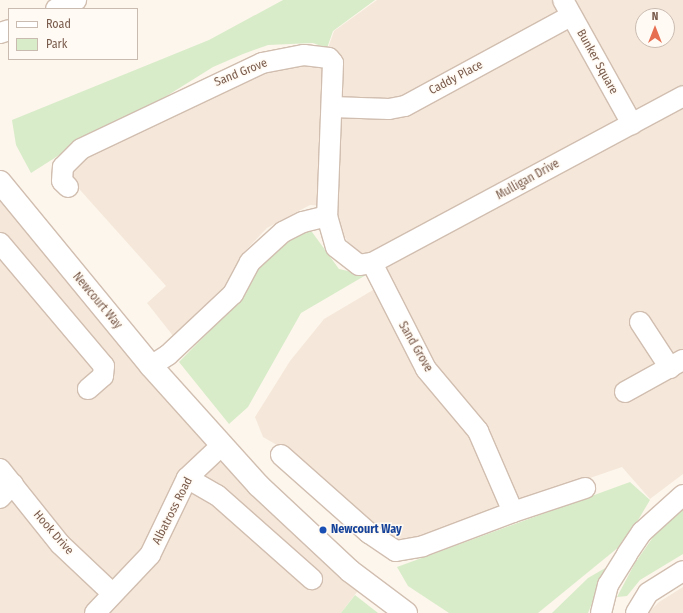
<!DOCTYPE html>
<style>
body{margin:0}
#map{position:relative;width:683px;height:613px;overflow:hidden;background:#fdf6ec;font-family:"Fira Sans Condensed",sans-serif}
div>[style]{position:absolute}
.residential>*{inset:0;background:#f5e8da}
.green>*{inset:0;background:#d8ecc9}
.roads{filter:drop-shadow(1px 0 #d1beb0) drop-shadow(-1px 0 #d1beb0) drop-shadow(0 1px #d1beb0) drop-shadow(0 -1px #d1beb0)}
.street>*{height:20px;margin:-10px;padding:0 10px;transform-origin:10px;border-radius:10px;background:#fff}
.secondary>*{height:22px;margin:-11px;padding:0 11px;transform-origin:11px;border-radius:11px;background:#fff}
.dots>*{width:11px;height:11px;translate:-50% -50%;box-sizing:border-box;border:2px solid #fffaf3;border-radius:50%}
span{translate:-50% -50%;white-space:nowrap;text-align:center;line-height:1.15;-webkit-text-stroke:3px #fffaf3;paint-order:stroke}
.street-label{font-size:12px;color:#7a5c4d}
.transit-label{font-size:12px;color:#164399;font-weight:700}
.left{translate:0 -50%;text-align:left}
.legend{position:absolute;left:8px;top:8px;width:130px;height:52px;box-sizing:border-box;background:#fffaf3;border:1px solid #cabbb1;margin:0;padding:5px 7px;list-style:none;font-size:12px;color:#7a5c4d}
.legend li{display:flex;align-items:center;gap:8px;height:20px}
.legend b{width:20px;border:1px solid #cabbb1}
.north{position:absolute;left:635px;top:8px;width:40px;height:40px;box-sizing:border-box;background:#fffaf3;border:1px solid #cabbb1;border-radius:50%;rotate:0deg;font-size:11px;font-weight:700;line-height:16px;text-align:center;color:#7a5c4d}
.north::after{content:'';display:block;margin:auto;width:14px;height:18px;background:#e76f51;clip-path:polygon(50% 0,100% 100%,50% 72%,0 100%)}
</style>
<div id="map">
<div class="residential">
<div style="clip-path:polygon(evenodd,377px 0,683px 0,683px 474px,650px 499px,622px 467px,396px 545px,289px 452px,263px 437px,255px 417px,290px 361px,324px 319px,373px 290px,371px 259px,353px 250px,338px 226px,338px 207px,310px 205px,267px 228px,244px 252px,226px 286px,174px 337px,147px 303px,166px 286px,72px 181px,72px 164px,258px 56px,327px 51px,334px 31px,377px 0,643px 16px,667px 16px,667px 40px,643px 40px,643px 16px)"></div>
<div style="clip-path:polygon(0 197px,360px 588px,341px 613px,0 613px)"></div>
<div style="clip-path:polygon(683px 587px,683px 613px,648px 613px,659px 602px)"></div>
</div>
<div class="green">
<div style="clip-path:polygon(283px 0,375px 0,333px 31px,327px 48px,313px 43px,268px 45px,243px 54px,213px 67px,149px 107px,86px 138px,31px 173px,16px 145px,12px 120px,209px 40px)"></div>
<div style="clip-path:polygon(303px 232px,312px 232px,339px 269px,366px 275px,301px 313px,248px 407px,229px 424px,179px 362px,246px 294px,255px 270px,284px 241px)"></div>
<div style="clip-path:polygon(630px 482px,650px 500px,625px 542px,538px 613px,449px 613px,408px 586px,397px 567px)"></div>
<div style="clip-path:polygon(683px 509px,683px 554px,640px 580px,627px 596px,617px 597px,635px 563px,656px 533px)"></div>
<div style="clip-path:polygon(607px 567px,588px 613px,552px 613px,588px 578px)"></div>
<div style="clip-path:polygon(355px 595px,378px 613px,341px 613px)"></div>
</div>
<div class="roads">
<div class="street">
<div style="left:563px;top:0;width:142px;rotate:60.9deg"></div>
<div style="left:56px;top:9px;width:22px;rotate:-24deg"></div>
<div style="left:0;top:33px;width:9px;rotate:-18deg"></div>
<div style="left:332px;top:107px;width:57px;rotate:2deg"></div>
<div style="left:389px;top:109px;width:16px;rotate:-11deg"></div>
<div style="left:405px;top:106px;width:189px;rotate:-28.5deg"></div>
<div style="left:68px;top:187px;width:8px;rotate:-135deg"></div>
<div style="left:62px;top:181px;width:14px;rotate:-86deg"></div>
<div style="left:63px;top:167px;width:25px;rotate:-45deg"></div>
<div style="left:81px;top:149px;width:200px;rotate:-25.4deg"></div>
<div style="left:262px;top:63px;width:43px;rotate:-10.8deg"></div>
<div style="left:304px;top:55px;width:25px;rotate:7deg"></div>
<div style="left:329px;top:58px;width:6px;rotate:51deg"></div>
<div style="left:333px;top:63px;width:153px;rotate:92.2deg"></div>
<div style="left:327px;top:216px;width:32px;rotate:74deg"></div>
<div style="left:336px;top:247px;width:29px;rotate:38deg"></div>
<div style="left:359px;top:265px;width:13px;rotate:-9deg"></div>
<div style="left:372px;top:263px;width:119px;rotate:63deg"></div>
<div style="left:426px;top:369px;width:81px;rotate:50deg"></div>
<div style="left:478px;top:431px;width:88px;rotate:66.6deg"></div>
<div style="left:513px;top:512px;width:76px;rotate:-18.4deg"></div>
<div style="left:0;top:243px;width:161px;rotate:49.8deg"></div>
<div style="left:104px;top:366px;width:10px;rotate:96deg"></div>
<div style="left:103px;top:376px;width:20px;rotate:139deg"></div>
<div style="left:372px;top:263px;width:353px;rotate:-28.2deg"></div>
<div style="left:640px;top:322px;width:55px;rotate:56.9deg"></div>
<div style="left:151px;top:366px;width:20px;rotate:-33deg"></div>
<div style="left:168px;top:355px;width:89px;rotate:-43.2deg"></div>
<div style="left:233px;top:294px;width:36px;rotate:-62deg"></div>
<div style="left:250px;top:262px;width:45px;rotate:-42.3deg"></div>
<div style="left:283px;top:232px;width:22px;rotate:-27deg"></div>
<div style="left:303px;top:222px;width:25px;rotate:-14deg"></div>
<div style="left:625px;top:392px;width:66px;rotate:-28.9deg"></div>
<div style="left:281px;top:455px;width:118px;rotate:41.6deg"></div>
<div style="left:369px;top:533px;width:32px;rotate:34deg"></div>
<div style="left:396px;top:551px;width:27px;rotate:-10deg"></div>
<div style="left:423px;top:546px;width:96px;rotate:-20.7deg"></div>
<div style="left:0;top:469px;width:96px;rotate:51.3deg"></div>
<div style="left:60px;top:544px;width:71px;rotate:43.3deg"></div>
<div style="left:187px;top:478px;width:34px;rotate:30deg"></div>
<div style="left:217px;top:495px;width:127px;rotate:41.5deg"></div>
<div style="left:0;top:498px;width:19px;rotate:-47deg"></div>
<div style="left:95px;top:613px;width:80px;rotate:-46.5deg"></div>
<div style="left:150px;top:555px;width:85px;rotate:-64.3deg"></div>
<div style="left:187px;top:478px;width:47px;rotate:-43.3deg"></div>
<div style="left:601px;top:613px;width:29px;rotate:-76deg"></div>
<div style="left:608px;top:585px;width:36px;rotate:-58deg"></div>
<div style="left:627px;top:554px;width:27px;rotate:-56deg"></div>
<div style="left:642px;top:532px;width:55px;rotate:-42.1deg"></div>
<div style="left:636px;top:613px;width:23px;rotate:-59deg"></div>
<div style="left:648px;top:593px;width:41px;rotate:-32.2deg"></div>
</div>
<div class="secondary">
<div style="left:0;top:182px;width:238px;rotate:50.6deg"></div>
<div style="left:151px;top:366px;width:160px;rotate:48deg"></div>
<div style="left:258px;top:485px;width:126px;rotate:43.1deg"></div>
<div style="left:350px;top:571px;width:70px;rotate:36.9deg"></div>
</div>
</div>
<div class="dots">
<div style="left:323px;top:530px;background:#1a4fb4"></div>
</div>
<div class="street-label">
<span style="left:597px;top:62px;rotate:61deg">Bunker Square</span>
<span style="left:241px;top:73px;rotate:-22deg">Sand Grove</span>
<span style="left:456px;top:78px;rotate:-28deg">Caddy Place</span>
<span style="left:528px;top:180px;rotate:-29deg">Mulligan Drive</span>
<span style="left:97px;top:301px;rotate:50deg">Newcourt Way</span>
<span style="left:415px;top:347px;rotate:60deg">Sand Grove</span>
<span style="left:173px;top:511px;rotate:-63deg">Albatross Road</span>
<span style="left:53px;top:533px;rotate:49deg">Hook Drive</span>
</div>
<div class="transit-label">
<span class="left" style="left:331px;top:530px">Newcourt Way</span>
</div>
<ul class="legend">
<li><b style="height:5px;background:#fff"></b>Road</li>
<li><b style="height:11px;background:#d8ecc9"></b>Park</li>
</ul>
<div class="north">N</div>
</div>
